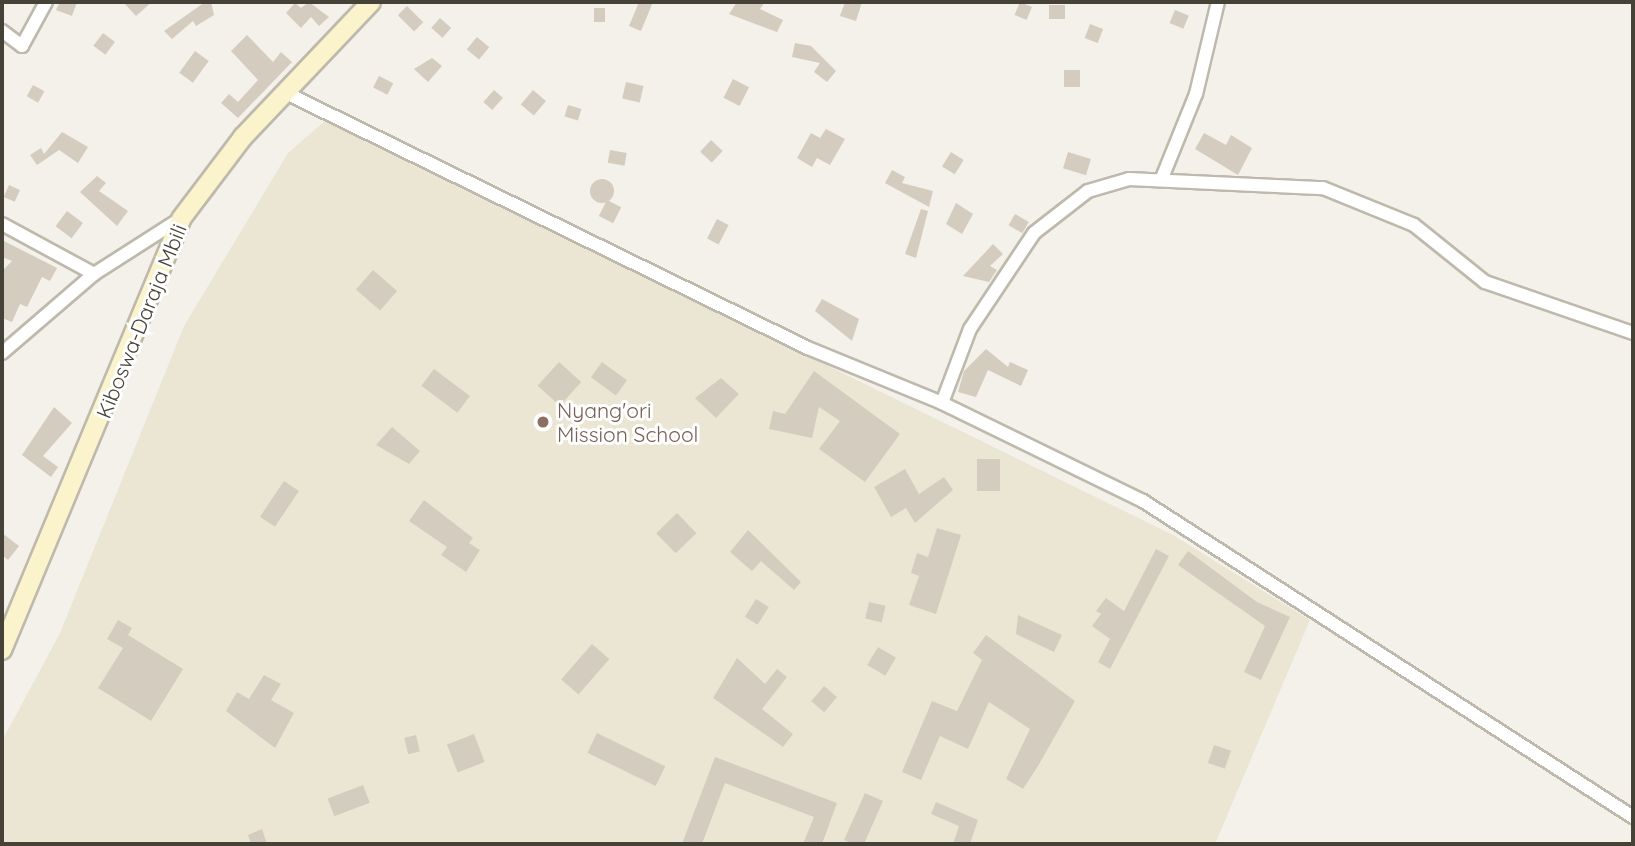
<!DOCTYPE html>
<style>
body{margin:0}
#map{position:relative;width:1635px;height:846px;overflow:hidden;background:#f3f1e9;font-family:Quicksand,sans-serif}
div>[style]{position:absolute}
.education>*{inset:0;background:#ebe6d4}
.building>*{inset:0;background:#d4cdbf;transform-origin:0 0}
.round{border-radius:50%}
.roads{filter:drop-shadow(2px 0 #beb9ac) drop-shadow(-2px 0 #beb9ac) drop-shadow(0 2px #beb9ac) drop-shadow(0 -2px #beb9ac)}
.minor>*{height:12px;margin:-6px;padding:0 6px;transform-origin:6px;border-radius:6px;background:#fff}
.secondary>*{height:18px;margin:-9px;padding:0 9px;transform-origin:9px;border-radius:9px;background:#fbf3cb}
.dots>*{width:19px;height:19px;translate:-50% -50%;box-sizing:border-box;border:4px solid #fff;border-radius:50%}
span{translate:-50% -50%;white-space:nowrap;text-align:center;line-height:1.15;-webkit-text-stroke:6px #fff;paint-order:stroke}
.street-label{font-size:21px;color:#464238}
.education-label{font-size:21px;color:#785e54}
.left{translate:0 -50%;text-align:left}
.frame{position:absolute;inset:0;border:4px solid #464238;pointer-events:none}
</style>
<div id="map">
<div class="education">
<div style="clip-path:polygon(326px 120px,1173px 535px,1310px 620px,1215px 844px,2px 844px,2px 741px,60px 633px,184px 326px,288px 153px)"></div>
</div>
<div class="building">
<div style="clip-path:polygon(60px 2px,77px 2px,72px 16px,56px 10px)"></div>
<div style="clip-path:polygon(123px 2px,152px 2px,136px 16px)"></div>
<div style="clip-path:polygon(205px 2px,211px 2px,214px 15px,196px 26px,193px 21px,172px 39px,164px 31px)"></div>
<div style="clip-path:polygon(309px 2px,329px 17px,319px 26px,311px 17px,301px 28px,286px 13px,295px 3px,301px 8px)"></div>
<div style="clip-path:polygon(639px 2px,653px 2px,641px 31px,629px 26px)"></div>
<div style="clip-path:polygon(737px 2px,765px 2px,760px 9px,783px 20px,777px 32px,729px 14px)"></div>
<div style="clip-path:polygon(845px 2px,862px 2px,856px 21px,840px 16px)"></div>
<div style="left:1020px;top:2px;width:13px;height:14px;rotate:23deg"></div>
<div style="left:1049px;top:5px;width:16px;height:14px"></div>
<div style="left:407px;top:6px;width:23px;height:13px;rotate:45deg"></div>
<div style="left:594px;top:8px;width:11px;height:14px"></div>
<div style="left:1175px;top:10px;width:15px;height:14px;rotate:23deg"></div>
<div style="left:440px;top:18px;width:15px;height:13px;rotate:42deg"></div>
<div style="left:1090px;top:24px;width:14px;height:15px;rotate:21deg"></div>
<div style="left:103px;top:33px;width:15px;height:16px;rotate:37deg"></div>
<div style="clip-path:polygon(247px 35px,273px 62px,281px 52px,292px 62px,238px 118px,221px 103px,229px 94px,238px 102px,258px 80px,231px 51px)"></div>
<div style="left:477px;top:37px;width:16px;height:16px;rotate:40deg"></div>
<div style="clip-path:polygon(795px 43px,811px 46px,836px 71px,827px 82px,814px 72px,820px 63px,792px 57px)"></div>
<div style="left:195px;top:51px;width:17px;height:27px;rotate:36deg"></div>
<div style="clip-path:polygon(432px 58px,442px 66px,428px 82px,414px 69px)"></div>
<div style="left:1064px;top:70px;width:16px;height:17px"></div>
<div style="left:379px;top:76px;width:16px;height:13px;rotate:27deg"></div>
<div style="left:733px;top:79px;width:18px;height:21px;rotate:27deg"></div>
<div style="left:626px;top:82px;width:18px;height:17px;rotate:13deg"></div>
<div style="left:33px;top:85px;width:13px;height:13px;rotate:29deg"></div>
<div style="left:494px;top:90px;width:12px;height:16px;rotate:42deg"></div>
<div style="left:533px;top:90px;width:17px;height:19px;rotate:40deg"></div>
<div style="left:568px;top:105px;width:14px;height:12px;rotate:17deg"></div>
<div style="clip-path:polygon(826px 129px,845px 139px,830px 165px,817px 158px,812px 167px,797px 158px,811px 133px,820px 138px)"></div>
<div style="clip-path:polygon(62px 132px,88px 147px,78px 163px,59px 150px,37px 165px,30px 155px,41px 148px,44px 154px)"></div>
<div style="clip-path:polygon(1204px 133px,1226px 145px,1231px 135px,1252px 148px,1238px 175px,1195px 149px)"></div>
<div style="left:711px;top:140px;width:16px;height:16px;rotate:43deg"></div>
<div style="left:610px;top:150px;width:17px;height:13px;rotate:10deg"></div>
<div style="left:951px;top:152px;width:15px;height:17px;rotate:32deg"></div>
<div style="left:1068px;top:152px;width:24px;height:17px;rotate:17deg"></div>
<div style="clip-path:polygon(892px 170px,905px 177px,902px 183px,933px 191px,929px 207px,885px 183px)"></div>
<div style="clip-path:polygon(97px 176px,106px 183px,99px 191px,128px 211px,117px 226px,80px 192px)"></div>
<div class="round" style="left:590px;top:179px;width:24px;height:24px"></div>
<div style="left:9px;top:185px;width:12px;height:13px;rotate:24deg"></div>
<div style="left:607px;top:200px;width:16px;height:18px;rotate:27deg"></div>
<div style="clip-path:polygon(956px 203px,973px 214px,962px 234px,946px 224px)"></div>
<div style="clip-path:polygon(921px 209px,928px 211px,916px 258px,905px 254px)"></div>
<div style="left:67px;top:211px;width:20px;height:19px;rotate:37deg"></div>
<div style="left:1015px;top:214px;width:16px;height:13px;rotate:30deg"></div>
<div style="left:717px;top:219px;width:13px;height:22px;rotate:27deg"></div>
<div style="clip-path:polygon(2px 240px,57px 268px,50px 281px,42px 277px,27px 307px,20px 304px,12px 322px,2px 318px,2px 271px,12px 261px,2px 257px)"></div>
<div style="clip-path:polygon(993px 244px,1003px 254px,990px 266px,997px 270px,989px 282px,963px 276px)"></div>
<div style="left:373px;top:270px;width:32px;height:26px;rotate:41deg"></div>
<div style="clip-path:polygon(822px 299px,859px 319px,852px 341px,815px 311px)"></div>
<div style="clip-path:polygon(986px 349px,1008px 367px,1010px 362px,1028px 370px,1021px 386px,988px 370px,976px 397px,958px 392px,964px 371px)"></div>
<div style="left:559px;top:362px;width:30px;height:32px;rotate:42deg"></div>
<div style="left:602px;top:362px;width:31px;height:19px;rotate:36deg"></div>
<div style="left:434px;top:369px;width:45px;height:21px;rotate:37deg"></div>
<div style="clip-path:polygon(814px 371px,900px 434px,865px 482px,819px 449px,840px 421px,819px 407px,812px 438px,769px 429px,773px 411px,785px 414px)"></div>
<div style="clip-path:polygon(721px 378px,739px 394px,716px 418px,695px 398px)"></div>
<div style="clip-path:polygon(54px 407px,72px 423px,43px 456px,58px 467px,51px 477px,22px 455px)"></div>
<div style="clip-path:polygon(392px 427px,420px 451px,409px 464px,376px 445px)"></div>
<div style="left:977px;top:459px;width:23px;height:32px"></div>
<div style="clip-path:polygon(905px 469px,919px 494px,944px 477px,953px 490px,915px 523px,906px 508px,891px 517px,874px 487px)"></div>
<div style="left:284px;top:481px;width:18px;height:43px;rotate:34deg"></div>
<div style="clip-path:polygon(424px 500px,473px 538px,469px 543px,480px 550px,466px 572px,441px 555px,447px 547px,409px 521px)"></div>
<div style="left:677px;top:513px;width:28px;height:29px;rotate:46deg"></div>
<div style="clip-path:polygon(937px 528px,961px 535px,936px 614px,909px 605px,919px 576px,911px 573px,917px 553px,928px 557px)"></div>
<div style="clip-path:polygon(748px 530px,801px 582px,794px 590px,761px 561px,752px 571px,730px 552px)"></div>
<div style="clip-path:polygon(2px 533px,19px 546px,8px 560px,2px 555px)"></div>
<div style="clip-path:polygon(1156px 549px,1169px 556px,1110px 669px,1098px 662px,1110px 639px,1092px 626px,1101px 614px,1096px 611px,1106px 598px,1124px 611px)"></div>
<div style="clip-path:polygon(1188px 551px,1257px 602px,1290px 617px,1261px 680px,1244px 672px,1265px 626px,1178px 565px)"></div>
<div style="left:756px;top:599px;width:15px;height:21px;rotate:32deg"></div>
<div style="left:869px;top:602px;width:17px;height:17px;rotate:13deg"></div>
<div style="clip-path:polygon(1018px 615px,1062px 635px,1054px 652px,1016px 634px)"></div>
<div style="clip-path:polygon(118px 620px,132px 628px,128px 635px,183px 669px,151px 721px,98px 688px,123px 648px,107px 639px)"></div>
<div style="clip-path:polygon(986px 635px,1075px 701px,1038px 766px,1023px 789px,1006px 779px,1030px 729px,989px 702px,968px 749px,940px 736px,921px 780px,902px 772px,932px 701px,957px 711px,982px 660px,973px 653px)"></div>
<div style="left:592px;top:644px;width:23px;height:47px;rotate:41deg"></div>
<div style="left:878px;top:647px;width:21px;height:21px;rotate:31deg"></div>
<div style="clip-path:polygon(737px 658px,765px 684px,777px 669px,787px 677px,762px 709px,793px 734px,783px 747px,713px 698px)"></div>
<div style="clip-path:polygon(264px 675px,281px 684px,271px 700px,294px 713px,275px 748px,226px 711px,237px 692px,249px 699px)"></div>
<div style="left:824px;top:686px;width:17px;height:20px;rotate:40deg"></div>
<div style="left:597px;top:733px;width:76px;height:22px;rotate:26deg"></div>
<div style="left:474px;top:734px;width:30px;height:29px;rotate:69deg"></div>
<div style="left:416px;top:735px;width:17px;height:12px;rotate:77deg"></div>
<div style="left:1214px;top:745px;width:18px;height:19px;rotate:19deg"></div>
<div style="clip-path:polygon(715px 757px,837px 803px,822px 844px,803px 844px,814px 817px,725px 783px,702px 844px,682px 844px)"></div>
<div style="left:363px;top:785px;width:19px;height:38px;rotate:69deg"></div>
<div style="clip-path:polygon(865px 793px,883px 801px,864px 844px,854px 844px,844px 840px)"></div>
<div style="clip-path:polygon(936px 802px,978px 820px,970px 844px,953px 844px,959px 826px,931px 814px)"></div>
<div style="clip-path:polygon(262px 829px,267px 844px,251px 844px,248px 835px)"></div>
</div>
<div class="roads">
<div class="minor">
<div style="left:2px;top:31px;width:25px;rotate:37deg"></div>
<div style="left:22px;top:46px;width:50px;rotate:-61.4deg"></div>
<div style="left:286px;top:93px;width:581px;rotate:26.04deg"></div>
<div style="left:808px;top:348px;width:145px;rotate:22.3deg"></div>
<div style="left:942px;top:403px;width:224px;rotate:26deg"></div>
<div style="left:1143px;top:501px;width:583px;rotate:32.82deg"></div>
<div style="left:1162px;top:178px;width:91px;rotate:-68deg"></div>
<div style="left:1196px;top:94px;width:95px;rotate:-76.6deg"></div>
<div style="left:2px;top:224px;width:105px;rotate:28.5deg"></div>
<div style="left:2px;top:353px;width:121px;rotate:-40.7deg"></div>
<div style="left:94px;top:274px;width:102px;rotate:-32.6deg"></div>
<div style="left:942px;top:403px;width:79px;rotate:-69.3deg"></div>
<div style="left:970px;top:329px;width:115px;rotate:-56.3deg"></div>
<div style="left:1034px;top:233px;width:68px;rotate:-37.9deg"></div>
<div style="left:1088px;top:191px;width:43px;rotate:-16.3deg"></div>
<div style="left:1129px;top:179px;width:194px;rotate:2.7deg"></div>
<div style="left:1323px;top:188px;width:98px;rotate:22.1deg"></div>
<div style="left:1414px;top:225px;width:91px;rotate:38.8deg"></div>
<div style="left:1485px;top:282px;width:157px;rotate:19deg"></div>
</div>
<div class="secondary">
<div style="left:2px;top:650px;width:467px;rotate:-67.4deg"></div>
<div style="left:181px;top:219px;width:103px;rotate:-52.9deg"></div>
<div style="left:243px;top:137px;width:186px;rotate:-46.5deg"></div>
</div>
</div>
<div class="dots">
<div style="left:543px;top:422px;background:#8d6e63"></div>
</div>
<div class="street-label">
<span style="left:141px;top:321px;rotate:-68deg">Kiboswa-Daraja Mbili</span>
</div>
<div class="education-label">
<span class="left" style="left:557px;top:422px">Nyang'ori<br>Mission School</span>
</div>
<div class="frame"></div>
</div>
